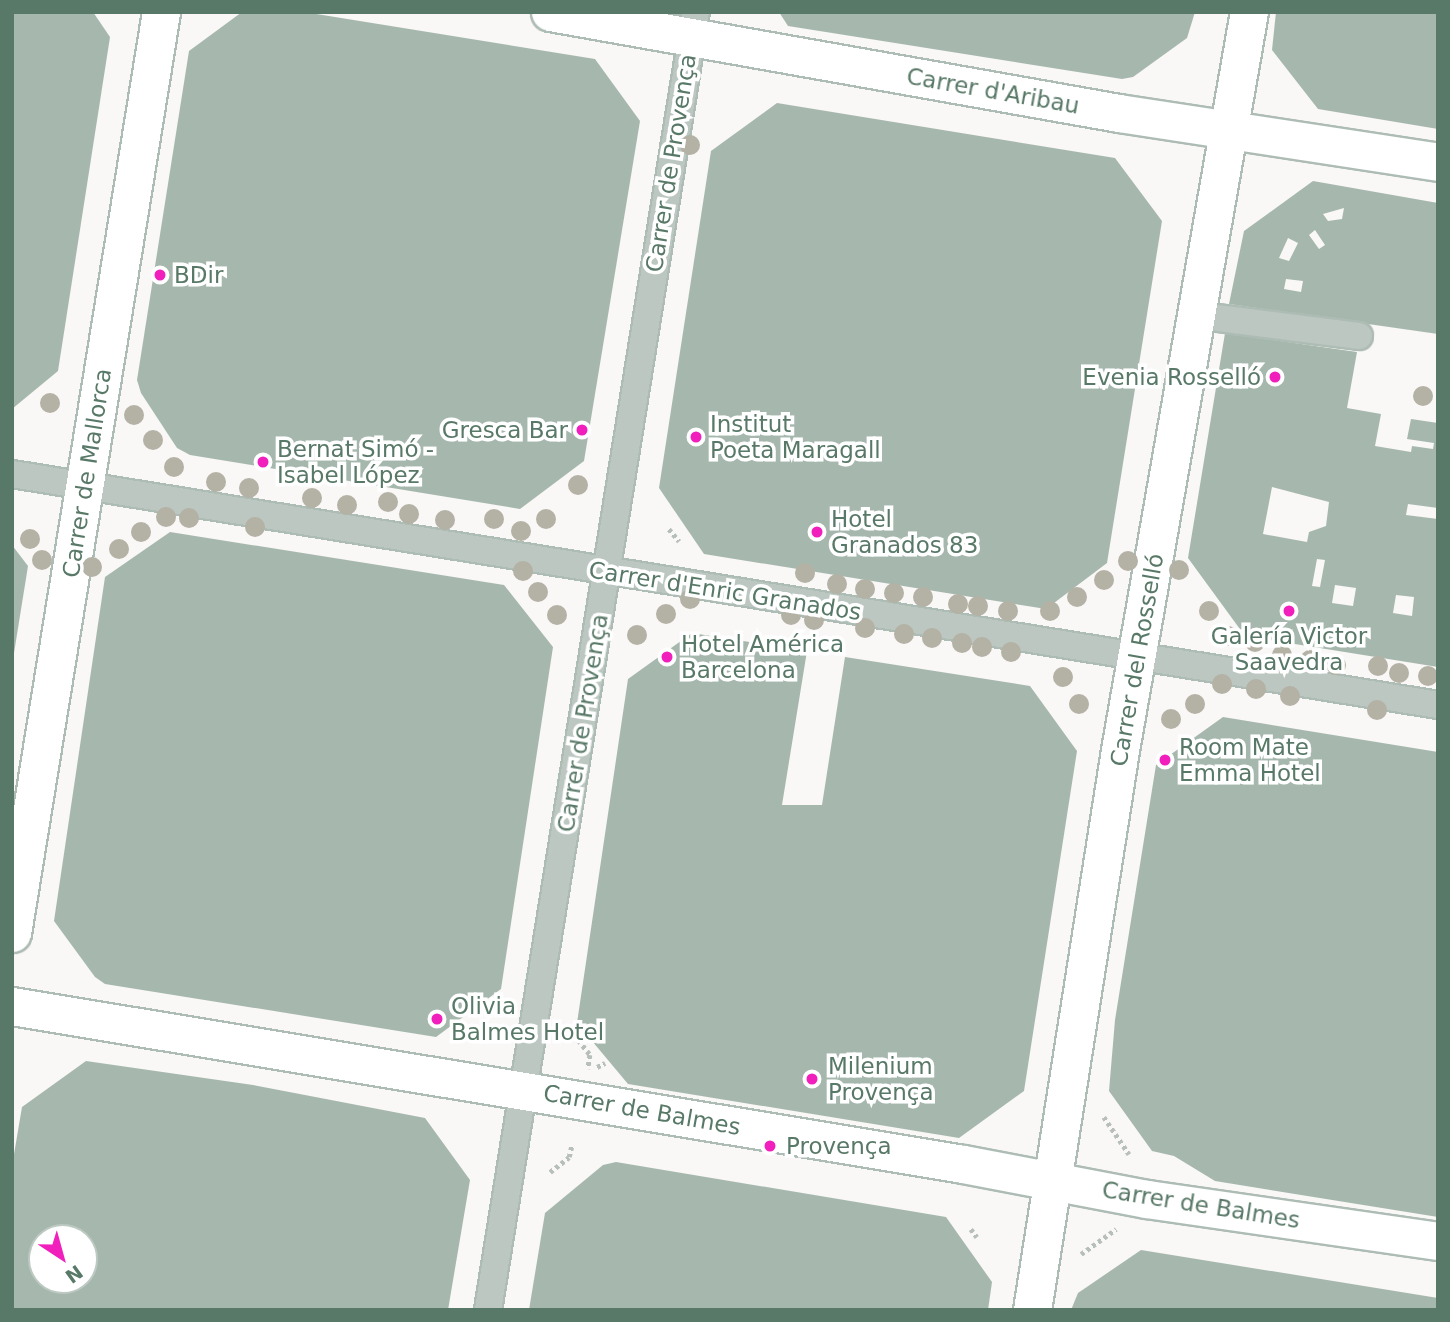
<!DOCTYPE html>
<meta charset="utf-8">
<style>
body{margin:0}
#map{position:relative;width:1450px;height:1322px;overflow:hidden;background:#faf7f7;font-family:"DejaVu Sans",sans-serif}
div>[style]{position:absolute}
.building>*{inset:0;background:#a6b8ae}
.path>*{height:4.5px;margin-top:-2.25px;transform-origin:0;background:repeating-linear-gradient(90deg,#b7bfbb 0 3.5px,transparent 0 7px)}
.roads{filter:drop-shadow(2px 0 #adbcb4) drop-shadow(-2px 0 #adbcb4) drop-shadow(0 2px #adbcb4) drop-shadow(0 -2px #adbcb4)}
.street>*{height:26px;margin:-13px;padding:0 13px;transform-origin:13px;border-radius:13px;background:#bbc7c0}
.secondary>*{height:37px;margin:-18.5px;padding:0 18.5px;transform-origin:18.5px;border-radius:18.5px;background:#fff}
.trees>*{width:20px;height:20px;margin:-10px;border-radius:50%;background:#b4b1a5}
.dots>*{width:19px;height:19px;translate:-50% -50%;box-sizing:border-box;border:4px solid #fff;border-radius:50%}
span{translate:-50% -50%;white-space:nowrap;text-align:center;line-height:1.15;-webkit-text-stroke:7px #fff;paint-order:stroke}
.street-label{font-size:23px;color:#597968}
.poi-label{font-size:23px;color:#597968}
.left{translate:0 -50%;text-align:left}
.right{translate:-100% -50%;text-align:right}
.frame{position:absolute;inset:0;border:14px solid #597968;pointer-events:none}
.north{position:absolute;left:28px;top:1224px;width:70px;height:70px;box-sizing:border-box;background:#fff;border:2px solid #bdc9c3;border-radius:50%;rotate:144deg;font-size:19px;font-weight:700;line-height:28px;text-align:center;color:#597968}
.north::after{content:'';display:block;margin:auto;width:24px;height:32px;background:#f120bd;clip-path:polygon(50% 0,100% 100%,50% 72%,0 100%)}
</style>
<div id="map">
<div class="building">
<div style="clip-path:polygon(12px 12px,93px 12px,110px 37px,58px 371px,12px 409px)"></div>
<div style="clip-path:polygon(242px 12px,304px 12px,595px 59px,640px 121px,584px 461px,520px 509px,190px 455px,177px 448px,141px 393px,137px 380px,189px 51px)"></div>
<div style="clip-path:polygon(779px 12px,1195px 12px,1187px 38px,1133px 77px,1122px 79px,788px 26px)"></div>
<div style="clip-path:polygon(1276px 12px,1438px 12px,1438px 129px,1318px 109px,1272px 50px)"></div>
<div style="clip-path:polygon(777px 103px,1115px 158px,1162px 221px,1107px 563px,1046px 609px,704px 554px,659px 488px,711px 151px)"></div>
<div style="clip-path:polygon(evenodd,1313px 181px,1438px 203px,1438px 334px,1229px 304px,1244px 231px,1313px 181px,1344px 208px,1342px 219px,1328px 221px,1323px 214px,1344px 208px,1313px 181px,1315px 230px,1325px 245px,1319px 249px,1309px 235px,1315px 230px,1313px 181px,1288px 238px,1298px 243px,1289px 261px,1279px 258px,1288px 238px,1313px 181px,1286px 279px,1303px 281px,1301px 292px,1284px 289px,1286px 279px)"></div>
<div style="clip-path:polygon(evenodd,1225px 333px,1357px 352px,1347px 408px,1381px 414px,1375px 446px,1411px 452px,1412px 446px,1433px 449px,1434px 443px,1407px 439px,1411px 419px,1438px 423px,1438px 508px,1408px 504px,1406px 515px,1438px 519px,1438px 667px,1245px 636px,1188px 558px,1225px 333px,1272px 487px,1329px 502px,1326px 526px,1309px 532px,1307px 542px,1263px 534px,1272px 487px,1225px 333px,1317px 559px,1325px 560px,1320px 587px,1312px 586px,1317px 559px,1225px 333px,1335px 585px,1356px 588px,1353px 606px,1332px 603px,1335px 585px,1225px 333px,1396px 595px,1414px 597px,1412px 616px,1393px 613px,1396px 595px)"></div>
<div style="clip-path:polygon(170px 532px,504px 585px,553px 647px,501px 989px,436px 1037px,105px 984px,95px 977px,54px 921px,105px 577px)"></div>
<div style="clip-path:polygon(12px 545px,28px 566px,14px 653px,12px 653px)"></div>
<div style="clip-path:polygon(692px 633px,807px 651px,782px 805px,822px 805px,845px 657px,1030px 686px,1077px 751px,1024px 1091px,959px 1138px,628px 1084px,577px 1023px,628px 679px)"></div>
<div style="clip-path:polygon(1223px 717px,1438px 752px,1438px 1217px,1215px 1181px,1174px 1156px,1152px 1151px,1109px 1091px,1115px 1020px,1156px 765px)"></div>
<div style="clip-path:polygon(evenodd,86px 1061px,253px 1085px,425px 1118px,470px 1180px,448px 1310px,12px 1310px,12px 1166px,22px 1107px,86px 1061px,42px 1238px,84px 1238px,84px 1280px,42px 1280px,42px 1238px)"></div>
<div style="clip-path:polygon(616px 1162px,946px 1217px,992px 1282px,988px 1310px,529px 1310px,545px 1213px,603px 1165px)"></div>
<div style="clip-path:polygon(1141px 1250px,1438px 1298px,1438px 1310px,1071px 1310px,1078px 1293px)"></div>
</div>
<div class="path">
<div style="left:669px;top:529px;width:16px;rotate:50deg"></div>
<div style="left:570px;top:1029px;width:33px;rotate:52deg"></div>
<div style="left:590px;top:1055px;width:14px;rotate:98deg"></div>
<div style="left:597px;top:1067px;width:9px;rotate:-27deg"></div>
<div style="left:1104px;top:1117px;width:45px;rotate:56deg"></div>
<div style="left:550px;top:1172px;width:24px;rotate:-38deg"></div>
<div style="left:569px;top:1157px;width:13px;rotate:-77deg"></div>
<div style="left:971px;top:1229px;width:10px;rotate:53deg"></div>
<div style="left:1081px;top:1254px;width:43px;rotate:-35.5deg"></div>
</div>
<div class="roads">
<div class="street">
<div style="left:1218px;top:318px;width:142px;rotate:7.3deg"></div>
<div style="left:12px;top:474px;width:1445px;rotate:9.2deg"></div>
<div style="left:488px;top:1310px;width:1315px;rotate:-80.9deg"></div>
</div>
<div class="secondary">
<div style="left:550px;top:12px;width:578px;rotate:10.07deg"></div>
<div style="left:1119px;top:113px;width:323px;rotate:8.7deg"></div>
<div style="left:12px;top:933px;width:933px;rotate:-80.81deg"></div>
<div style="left:12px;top:1006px;width:964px;rotate:9.43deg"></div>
<div style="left:963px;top:1164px;width:187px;rotate:10.8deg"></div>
<div style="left:1147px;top:1199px;width:294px;rotate:8.2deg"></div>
<div style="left:1032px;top:1310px;width:567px;rotate:-81.07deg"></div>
<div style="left:1120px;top:750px;width:749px;rotate:-80.09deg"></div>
</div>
</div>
<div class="trees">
<div style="left:690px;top:145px"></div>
<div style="left:1423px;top:396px"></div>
<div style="left:50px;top:403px"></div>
<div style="left:134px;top:415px"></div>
<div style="left:153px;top:440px"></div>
<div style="left:174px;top:467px"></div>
<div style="left:216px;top:482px"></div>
<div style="left:578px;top:485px"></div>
<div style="left:249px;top:488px"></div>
<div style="left:312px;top:498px"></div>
<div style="left:388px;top:502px"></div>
<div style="left:347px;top:505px"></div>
<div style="left:409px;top:514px"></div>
<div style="left:166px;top:517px"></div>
<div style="left:189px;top:518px"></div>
<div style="left:494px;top:519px"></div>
<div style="left:546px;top:519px"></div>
<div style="left:445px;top:520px"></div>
<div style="left:255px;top:527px"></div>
<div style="left:521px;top:531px"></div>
<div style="left:141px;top:532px"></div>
<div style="left:30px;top:539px"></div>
<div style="left:119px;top:549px"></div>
<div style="left:42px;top:560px"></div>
<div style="left:1128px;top:561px"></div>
<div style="left:92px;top:567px"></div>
<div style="left:1179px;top:570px"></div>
<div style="left:523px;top:571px"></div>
<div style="left:805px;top:573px"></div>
<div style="left:1104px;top:580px"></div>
<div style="left:837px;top:584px"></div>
<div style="left:865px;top:589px"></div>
<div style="left:538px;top:592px"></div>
<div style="left:894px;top:593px"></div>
<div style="left:923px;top:597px"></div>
<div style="left:1077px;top:597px"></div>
<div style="left:690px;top:599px"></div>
<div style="left:958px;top:604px"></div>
<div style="left:978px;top:606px"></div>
<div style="left:1008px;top:611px"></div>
<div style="left:1050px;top:611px"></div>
<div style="left:1209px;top:611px"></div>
<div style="left:666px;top:614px"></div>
<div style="left:557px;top:615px"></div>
<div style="left:791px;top:615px"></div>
<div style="left:814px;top:620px"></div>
<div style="left:865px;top:628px"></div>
<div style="left:904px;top:634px"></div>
<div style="left:637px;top:635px"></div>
<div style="left:1228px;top:636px"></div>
<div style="left:932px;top:638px"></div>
<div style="left:1255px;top:642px"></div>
<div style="left:962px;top:643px"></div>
<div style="left:982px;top:647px"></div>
<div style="left:1011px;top:652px"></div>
<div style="left:1282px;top:655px"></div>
<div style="left:1310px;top:660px"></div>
<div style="left:1336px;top:665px"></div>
<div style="left:1378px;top:666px"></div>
<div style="left:1399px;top:673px"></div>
<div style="left:1428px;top:676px"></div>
<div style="left:1063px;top:677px"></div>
<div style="left:1222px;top:684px"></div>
<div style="left:1256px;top:689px"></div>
<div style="left:1290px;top:696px"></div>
<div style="left:1079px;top:704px"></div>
<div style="left:1195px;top:704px"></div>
<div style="left:1377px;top:710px"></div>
<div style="left:1171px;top:719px"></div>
</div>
<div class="dots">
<div style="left:160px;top:275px;background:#f120bd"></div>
<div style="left:1275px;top:377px;background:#f120bd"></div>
<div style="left:582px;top:430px;background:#f120bd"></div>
<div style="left:696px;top:437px;background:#f120bd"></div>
<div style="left:263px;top:462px;background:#f120bd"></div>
<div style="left:817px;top:532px;background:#f120bd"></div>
<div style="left:1289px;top:611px;background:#f120bd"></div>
<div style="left:667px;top:657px;background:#f120bd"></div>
<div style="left:1165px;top:760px;background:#f120bd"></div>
<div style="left:437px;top:1019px;background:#f120bd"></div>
<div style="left:812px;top:1079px;background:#f120bd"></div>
<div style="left:770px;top:1146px;background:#f120bd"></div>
</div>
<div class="street-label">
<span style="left:993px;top:91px;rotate:10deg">Carrer d'Aribau</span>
<span style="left:671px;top:163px;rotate:-81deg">Carrer de Provença</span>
<span style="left:87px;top:473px;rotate:-81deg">Carrer de Mallorca</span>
<span style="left:725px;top:591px;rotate:9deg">Carrer d'Enric Granados</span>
<span style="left:1137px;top:660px;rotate:-80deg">Carrer del Rosselló</span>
<span style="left:583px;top:723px;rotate:-81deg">Carrer de Provença</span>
<span style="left:642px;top:1110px;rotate:10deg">Carrer de Balmes</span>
<span style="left:1201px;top:1205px;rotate:9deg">Carrer de Balmes</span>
</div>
<div class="poi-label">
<span class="left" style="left:174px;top:275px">BDir</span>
<span class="right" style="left:1261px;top:377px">Evenia Rosselló</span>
<span class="left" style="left:710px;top:437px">Institut<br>Poeta Maragall</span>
<span class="right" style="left:568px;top:430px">Gresca Bar</span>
<span class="left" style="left:277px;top:462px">Bernat Simó -<br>Isabel López</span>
<span class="left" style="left:831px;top:532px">Hotel<br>Granados 83</span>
<span style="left:1289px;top:649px">Galería Victor<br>Saavedra</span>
<span class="left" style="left:681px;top:657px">Hotel América<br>Barcelona</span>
<span class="left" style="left:1179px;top:760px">Room Mate<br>Emma Hotel</span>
<span class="left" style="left:451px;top:1019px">Olivia<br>Balmes Hotel</span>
<span class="left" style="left:828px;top:1079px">Milenium<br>Provença</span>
<span class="left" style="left:786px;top:1146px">Provença</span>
</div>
<div class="frame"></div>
<div class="north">N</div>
</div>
